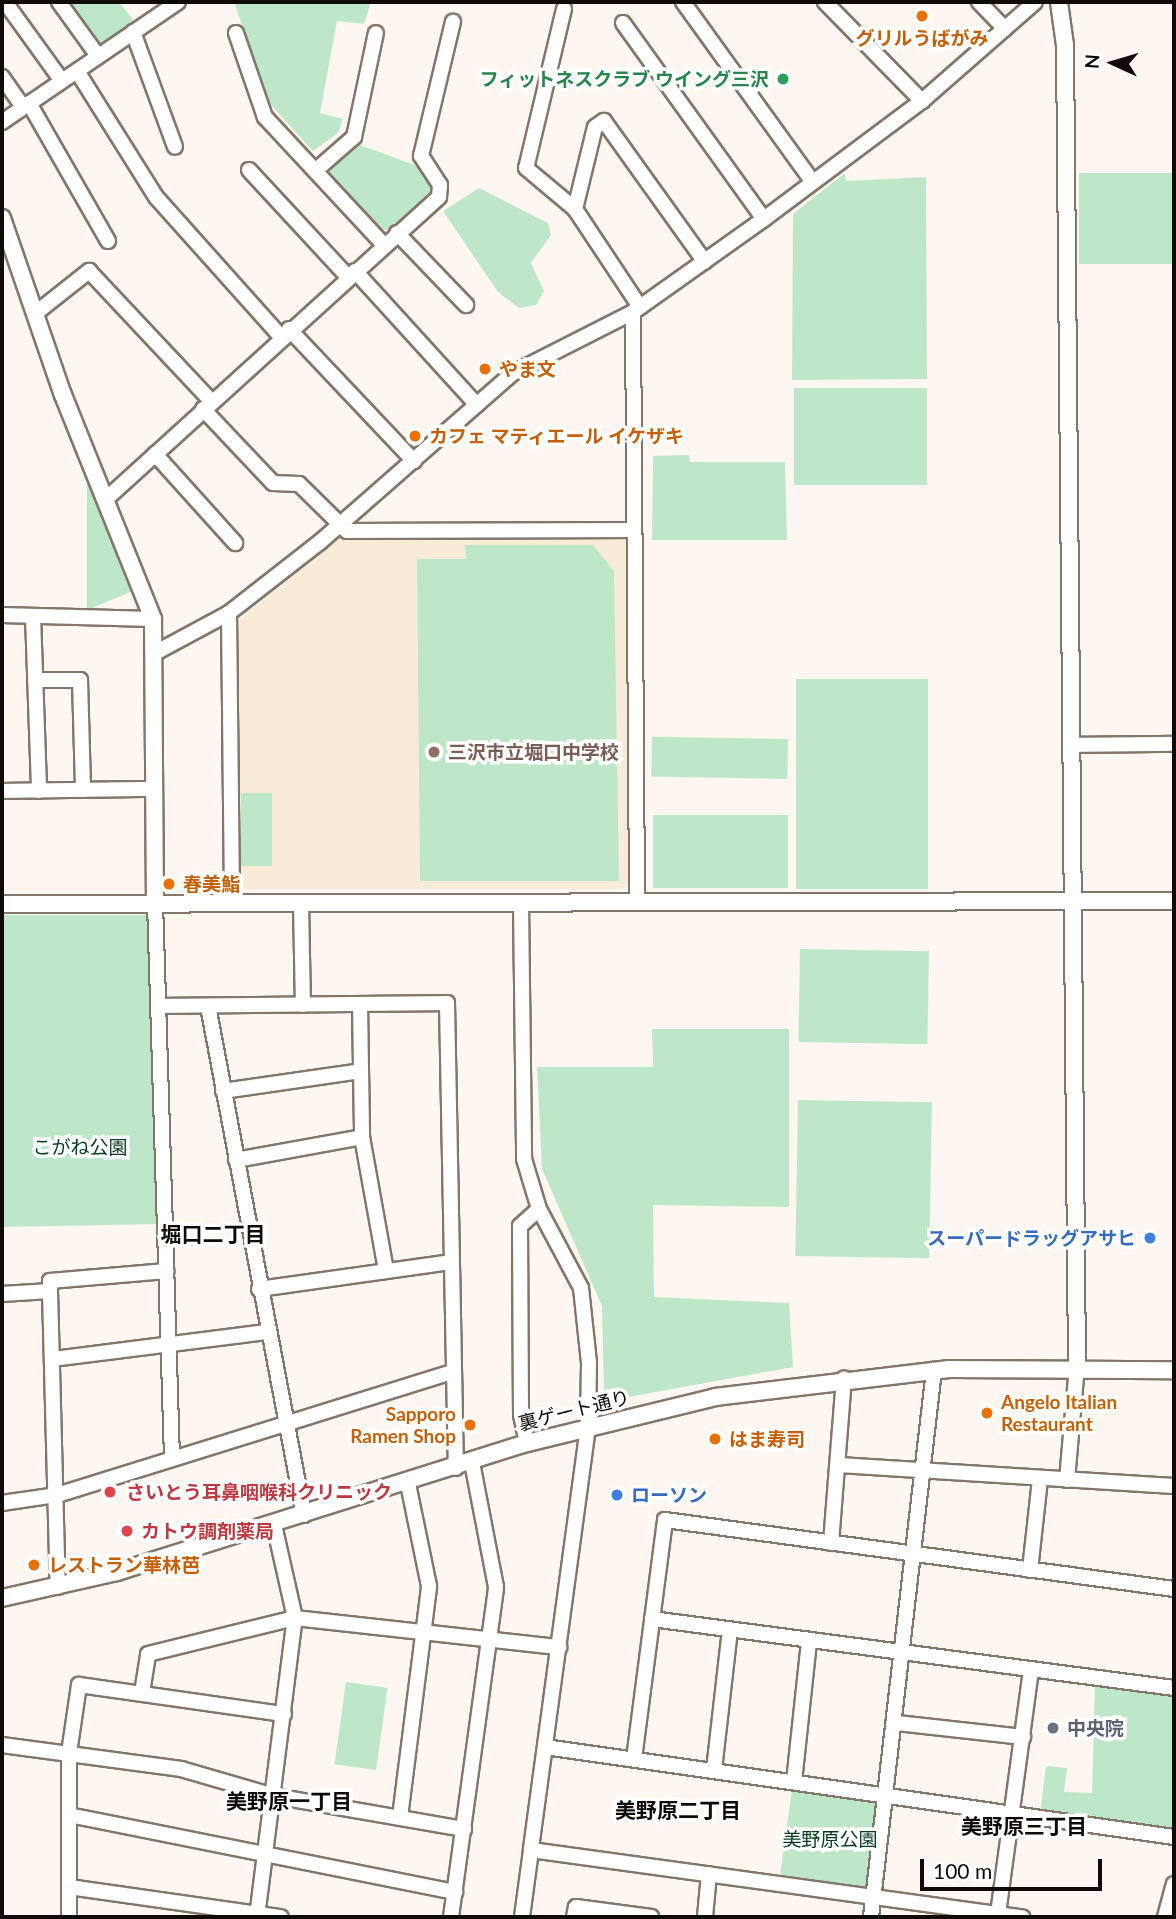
<!DOCTYPE html>
<meta charset="utf-8">
<style>
body{margin:0}
#map{position:relative;width:1176px;height:1919px;overflow:hidden;background:#fdf6f1;font-family:Lato,"Noto Sans JP",sans-serif}
div>[style]{position:absolute}
.education>*{inset:0;background:#f8ecd8}
.green>*{inset:0;background:#bee7c9;transform-origin:0 0}
.roads{filter:drop-shadow(2px 0 #83766a) drop-shadow(-2px 0 #83766a) drop-shadow(0 2px #83766a) drop-shadow(0 -2px #83766a)}
.minor>*{height:14px;margin:-7px;padding:0 7px;transform-origin:7px;border-radius:7px;background:#fff}
.tertiary>*{height:16px;margin:-8px;padding:0 8px;transform-origin:8px;border-radius:8px;background:#fff}
.dots>*{width:19px;height:19px;translate:-50% -50%;box-sizing:border-box;border:4px solid #fff;border-radius:50%}
span{translate:-50% -50%;white-space:nowrap;text-align:center;line-height:1.15;-webkit-text-stroke:7px #fff;paint-order:stroke}
.food-label{font-size:19px;color:#c56008;font-weight:700}
.left{translate:0 -50%;text-align:left}
.right{translate:-100% -50%;text-align:right}
.leisure-label{font-size:19px;color:#27864d;font-weight:700}
.education-label{font-size:19px;color:#785e54;font-weight:700}
.park-label{font-size:19px;color:#023c1d}
.shop-label{font-size:19px;color:#366cbe;font-weight:700}
.street-label{font-size:19px;color:#100b07}
.health-label{font-size:19px;color:#be3a42;font-weight:700}
.worship-label{font-size:19px;color:#5b616d;font-weight:700}
.neighbourhood-label{font-size:21px;color:#100b07;font-weight:700}
.frame{position:absolute;inset:0;border:4px solid #100b07;pointer-events:none}
.north{position:absolute;left:1078px;top:28px;width:70px;height:70px;-webkit-text-stroke:5px #fff;paint-order:stroke;rotate:274deg;font-size:19px;font-weight:700;line-height:28px;text-align:center;color:#100b07}
.north::after{content:'';display:block;margin:auto;width:24px;height:32px;background:#100b07;clip-path:polygon(50% 0,100% 100%,50% 72%,0 100%)}
.scale{position:absolute;left:920px;top:1859px;width:182px;height:32px;box-sizing:border-box;border:4px solid #100b07;border-top:0;padding-left:9px;font-size:21px;line-height:24px;white-space:nowrap;color:#100b07;-webkit-text-stroke:5px #fff;paint-order:stroke}
</style>
<div id="map">
<div class="education">
<div style="clip-path:polygon(621px 534px,627px 539px,630px 884px,622px 889px,244px 889px,239px 883px,238px 621px,343px 536px)"></div>
</div>
<div class="green">
<div style="clip-path:polygon(65px 2px,119px 2px,137px 25px,105px 46px,93px 43px)"></div>
<div style="clip-path:polygon(234px 2px,371px 2px,364px 24px,337px 21px,320px 113px,343px 119px,338px 133px,313px 151px,270px 104px)"></div>
<div style="clip-path:polygon(357px 144px,417px 166px,432px 188px,432px 196px,390px 230px,381px 229px,329px 172px)"></div>
<div style="clip-path:polygon(845px 173px,846px 181px,926px 177px,927px 379px,792px 380px,793px 214px)"></div>
<div style="left:1174px;top:173px;width:91px;height:95px;rotate:90deg"></div>
<div style="clip-path:polygon(479px 188px,548px 223px,551px 235px,531px 263px,544px 291px,536px 305px,519px 308px,498px 292px,443px 211px)"></div>
<div style="left:927px;top:388px;width:97px;height:133px;rotate:90deg"></div>
<div style="clip-path:polygon(689px 455px,690px 462px,785px 462px,787px 540px,652px 540px,653px 456px)"></div>
<div style="clip-path:polygon(87px 478px,135px 590px,87px 610px)"></div>
<div style="clip-path:polygon(465px 545px,593px 545px,614px 571px,619px 881px,420px 881px,417px 559px,466px 559px)"></div>
<div style="left:796px;top:679px;width:132px;height:210px"></div>
<div style="left:788px;top:739px;width:40px;height:136px;rotate:91deg"></div>
<div style="left:241px;top:793px;width:31px;height:73px"></div>
<div style="left:788px;top:815px;width:73px;height:135px;rotate:90deg"></div>
<div style="clip-path:polygon(2px 915px,146px 915px,153px 924px,161px 1224px,2px 1227px)"></div>
<div style="left:800px;top:949px;width:129px;height:93px;rotate:1deg"></div>
<div style="clip-path:polygon(652px 1029px,789px 1029px,789px 1207px,653px 1205px,654px 1297px,789px 1303px,793px 1367px,623px 1398px,604px 1391px,602px 1306px,542px 1169px,537px 1067px,653px 1067px)"></div>
<div style="left:798px;top:1100px;width:134px;height:156px;rotate:1deg"></div>
<div style="left:346px;top:1682px;width:42px;height:83px;rotate:8deg"></div>
<div style="clip-path:polygon(1095px 1685px,1174px 1697px,1174px 1829px,1040px 1813px,1046px 1766px,1067px 1768px,1064px 1792px,1092px 1793px)"></div>
<div style="left:792px;top:1790px;width:88px;height:87px;rotate:8deg"></div>
</div>
<div class="roads">
<div class="minor">
<div style="left:5px;top:2px;width:97px;rotate:54.2deg"></div>
<div style="left:59px;top:2px;width:67px;rotate:54.2deg"></div>
<div style="left:683px;top:2px;width:222px;rotate:54.2deg"></div>
<div style="left:825px;top:2px;width:139px;rotate:45.6deg"></div>
<div style="left:979px;top:2px;width:37px;rotate:46deg"></div>
<div style="left:564px;top:9px;width:163px;rotate:103.4deg"></div>
<div style="left:526px;top:168px;width:64px;rotate:39.9deg"></div>
<div style="left:623px;top:23px;width:241px;rotate:54.3deg"></div>
<div style="left:133px;top:32px;width:122px;rotate:69.9deg"></div>
<div style="left:236px;top:33px;width:89px;rotate:71deg"></div>
<div style="left:265px;top:117px;width:175px;rotate:47.1deg"></div>
<div style="left:77px;top:71px;width:149px;rotate:57.9deg"></div>
<div style="left:156px;top:197px;width:188px;rotate:48.2deg"></div>
<div style="left:2px;top:77px;width:37px;rotate:55deg"></div>
<div style="left:29px;top:103px;width:159px;rotate:60.2deg"></div>
<div style="left:2px;top:122px;width:213px;rotate:-34.3deg"></div>
<div style="left:249px;top:170px;width:146px;rotate:47.2deg"></div>
<div style="left:315px;top:171px;width:52px;rotate:-41.1deg"></div>
<div style="left:354px;top:137px;width:106px;rotate:-78.1deg"></div>
<div style="left:397px;top:233px;width:100px;rotate:46.2deg"></div>
<div style="left:355px;top:271px;width:181px;rotate:47.7deg"></div>
<div style="left:640px;top:307px;width:118px;rotate:-123.6deg"></div>
<div style="left:575px;top:209px;width:84px;rotate:-76.3deg"></div>
<div style="left:595px;top:127px;width:11px;rotate:-34deg"></div>
<div style="left:604px;top:121px;width:173px;rotate:54.4deg"></div>
<div style="left:633px;top:312px;width:589px;rotate:89.61deg"></div>
<div style="left:36px;top:313px;width:68px;rotate:-38.4deg"></div>
<div style="left:89px;top:271px;width:178px;rotate:46.8deg"></div>
<div style="left:289px;top:329px;width:182px;rotate:46.6deg"></div>
<div style="left:203px;top:409px;width:102px;rotate:46.6deg"></div>
<div style="left:273px;top:483px;width:26px;rotate:2deg"></div>
<div style="left:299px;top:484px;width:67px;rotate:44.4deg"></div>
<div style="left:347px;top:531px;width:287px;rotate:-0.2deg"></div>
<div style="left:155px;top:454px;width:120px;rotate:48deg"></div>
<div style="left:105px;top:500px;width:451px;rotate:-42.2deg"></div>
<div style="left:439px;top:197px;width:12px;rotate:-85deg"></div>
<div style="left:440px;top:185px;width:35px;rotate:-123deg"></div>
<div style="left:421px;top:156px;width:138px;rotate:-76.6deg"></div>
<div style="left:229px;top:613px;width:289px;rotate:89.4deg"></div>
<div style="left:2px;top:615px;width:151px;rotate:1.5deg"></div>
<div style="left:33px;top:616px;width:175px;rotate:88deg"></div>
<div style="left:153px;top:654px;width:86px;rotate:-28.3deg"></div>
<div style="left:229px;top:613px;width:115px;rotate:-38deg"></div>
<div style="left:320px;top:542px;width:257px;rotate:-41.2deg"></div>
<div style="left:513px;top:373px;width:135px;rotate:-26.9deg"></div>
<div style="left:633px;top:312px;width:161px;rotate:-35.4deg"></div>
<div style="left:764px;top:219px;width:197px;rotate:-36.8deg"></div>
<div style="left:922px;top:101px;width:150px;rotate:-41.2deg"></div>
<div style="left:35px;top:680px;width:45px"></div>
<div style="left:80px;top:680px;width:110px;rotate:88.4deg"></div>
<div style="left:1070px;top:745px;width:104px;rotate:-0.6deg"></div>
<div style="left:2px;top:791px;width:151px;rotate:-0.8deg"></div>
<div style="left:155px;top:902px;width:556px;rotate:88.25deg"></div>
<div style="left:301px;top:903px;width:102px;rotate:88.9deg"></div>
<div style="left:521px;top:903px;width:256px;rotate:89.3deg"></div>
<div style="left:524px;top:1159px;width:52px;rotate:73.3deg"></div>
<div style="left:539px;top:1209px;width:89px;rotate:62deg"></div>
<div style="left:581px;top:1288px;width:75px;rotate:83.9deg"></div>
<div style="left:589px;top:1363px;width:64px;rotate:90.9deg"></div>
<div style="left:588px;top:1427px;width:427px;rotate:97.7deg"></div>
<div style="left:360px;top:1004px;width:133px;rotate:89.1deg"></div>
<div style="left:362px;top:1137px;width:135px;rotate:79.8deg"></div>
<div style="left:160px;top:1006px;width:287px;rotate:-0.6deg"></div>
<div style="left:447px;top:1003px;width:465px;rotate:88.9deg"></div>
<div style="left:208px;top:1006px;width:518px;rotate:79.32deg"></div>
<div style="left:223px;top:1091px;width:139px;rotate:-8.2deg"></div>
<div style="left:236px;top:1160px;width:128px;rotate:-10.3deg"></div>
<div style="left:259px;top:1289px;width:195px;rotate:-8deg"></div>
<div style="left:50px;top:1291px;width:10px;rotate:-90deg"></div>
<div style="left:50px;top:1281px;width:117px;rotate:-4.9deg"></div>
<div style="left:2px;top:1294px;width:48px;rotate:-3.6deg"></div>
<div style="left:50px;top:1291px;width:296px;rotate:88.5deg"></div>
<div style="left:53px;top:1359px;width:216px;rotate:-7.2deg"></div>
<div style="left:527px;top:1443px;width:29px;rotate:-102deg"></div>
<div style="left:521px;top:1415px;width:189px;rotate:-90.3deg"></div>
<div style="left:520px;top:1226px;width:25px;rotate:-42deg"></div>
<div style="left:838px;top:1465px;width:337px;rotate:3.6deg"></div>
<div style="left:1067px;top:1480px;width:114px;rotate:-85deg"></div>
<div style="left:2px;top:1503px;width:56px;rotate:-8.3deg"></div>
<div style="left:57px;top:1495px;width:415px;rotate:-17.3deg"></div>
<div style="left:831px;top:1543px;width:165px;rotate:-85.5deg"></div>
<div style="left:1030px;top:1570px;width:92px;rotate:-83.7deg"></div>
<div style="left:652px;top:1619px;width:527px;rotate:7.53deg"></div>
<div style="left:142px;top:1693px;width:39px;rotate:-81deg"></div>
<div style="left:148px;top:1654px;width:151px;rotate:-13.8deg"></div>
<div style="left:295px;top:1618px;width:266px;rotate:6.3deg"></div>
<div style="left:897px;top:1723px;width:127px;rotate:6.3deg"></div>
<div style="left:2px;top:1745px;width:181px;rotate:7.6deg"></div>
<div style="left:181px;top:1769px;width:97px;rotate:16.2deg"></div>
<div style="left:274px;top:1796px;width:193px;rotate:9.9deg"></div>
<div style="left:545px;top:1747px;width:635px;rotate:8.14deg"></div>
<div style="left:634px;top:1759px;width:241px;rotate:-82.6deg"></div>
<div style="left:665px;top:1520px;width:514px;rotate:7.72deg"></div>
<div style="left:714px;top:1770px;width:141px;rotate:-83.5deg"></div>
<div style="left:794px;top:1782px;width:142px;rotate:-83.9deg"></div>
<div style="left:69px;top:1815px;width:394px;rotate:11.3deg"></div>
<div style="left:400px;top:1817px;width:233px;rotate:-82.8deg"></div>
<div style="left:429px;top:1586px;width:104px;rotate:-101.6deg"></div>
<div style="left:69px;top:1887px;width:214px;rotate:8.1deg"></div>
<div style="left:998px;top:1914px;width:247px;rotate:-82.3deg"></div>
<div style="left:69px;top:1917px;width:164px;rotate:-90deg"></div>
<div style="left:69px;top:1753px;width:69px;rotate:-81.6deg"></div>
<div style="left:79px;top:1685px;width:207px;rotate:8.1deg"></div>
<div style="left:257px;top:1917px;width:301px;rotate:-82.8deg"></div>
<div style="left:295px;top:1618px;width:95px;rotate:-102.7deg"></div>
<div style="left:451px;top:1917px;width:333px;rotate:-82.2deg"></div>
<div style="left:496px;top:1587px;width:127px;rotate:-100.9deg"></div>
<div style="left:522px;top:1917px;width:68px;rotate:-82.3deg"></div>
<div style="left:531px;top:1850px;width:496px;rotate:7.8deg"></div>
<div style="left:574px;top:1917px;width:10px;rotate:-79deg"></div>
<div style="left:576px;top:1907px;width:76px;rotate:7.6deg"></div>
<div style="left:705px;top:1917px;width:43px;rotate:-84.7deg"></div>
<div style="left:871px;top:1917px;width:551px;rotate:-83.43deg"></div>
<div style="left:1165px;top:1917px;width:34px;rotate:-75deg"></div>
</div>
<div class="tertiary">
<div style="left:1059px;top:2px;width:43px;rotate:82.1deg"></div>
<div style="left:1065px;top:45px;width:1321px;rotate:89.48deg"></div>
<div style="left:2px;top:218px;width:187px;rotate:71deg"></div>
<div style="left:63px;top:395px;width:241px;rotate:68.1deg"></div>
<div style="left:153px;top:619px;width:283px;rotate:89.6deg"></div>
<div style="left:2px;top:904px;width:1172px;rotate:-0.15deg"></div>
<div style="left:2px;top:1598px;width:118px;rotate:-12.7deg"></div>
<div style="left:117px;top:1572px;width:430px;rotate:-17.5deg"></div>
<div style="left:527px;top:1443px;width:194px;rotate:-13.7deg"></div>
<div style="left:715px;top:1397px;width:236px;rotate:-6.8deg"></div>
<div style="left:949px;top:1369px;width:225px;rotate:0.3deg"></div>
</div>
</div>
<div class="dots">
<div style="left:922px;top:16px;background:#e8710a"></div>
<div style="left:783px;top:79px;background:#2e9e5b"></div>
<div style="left:485px;top:369px;background:#e8710a"></div>
<div style="left:415px;top:436px;background:#e8710a"></div>
<div style="left:434px;top:752px;background:#8d6e63"></div>
<div style="left:169px;top:884px;background:#e8710a"></div>
<div style="left:1150px;top:1238px;background:#3f7fe0"></div>
<div style="left:987px;top:1413px;background:#e8710a"></div>
<div style="left:470px;top:1425px;background:#e8710a"></div>
<div style="left:715px;top:1439px;background:#e8710a"></div>
<div style="left:110px;top:1492px;background:#e0444e"></div>
<div style="left:617px;top:1495px;background:#3f7fe0"></div>
<div style="left:127px;top:1531px;background:#e0444e"></div>
<div style="left:34px;top:1565px;background:#e8710a"></div>
<div style="left:1053px;top:1728px;background:#6b7280"></div>
</div>
<div class="food-label">
<span style="left:922px;top:38px">グリルうばがみ</span>
<span class="left" style="left:499px;top:369px">やま文</span>
<span class="left" style="left:429px;top:436px">カフェ マティエール イケザキ</span>
<span class="left" style="left:183px;top:884px">春美鮨</span>
<span class="left" style="left:1001px;top:1413px">Angelo Italian<br>Restaurant</span>
<span class="right" style="left:456px;top:1425px">Sapporo<br>Ramen Shop</span>
<span class="left" style="left:729px;top:1439px">はま寿司</span>
<span class="left" style="left:48px;top:1565px">レストラン華林芭</span>
</div>
<div class="leisure-label">
<span class="right" style="left:769px;top:79px">フィットネスクラブ ウイング三沢</span>
</div>
<div class="education-label">
<span class="left" style="left:448px;top:752px">三沢市立堀口中学校</span>
</div>
<div class="park-label">
<span style="left:80px;top:1147px">こがね公園</span>
<span style="left:830px;top:1839px">美野原公園</span>
</div>
<div class="shop-label">
<span class="right" style="left:1136px;top:1238px">スーパードラッグアサヒ</span>
<span class="left" style="left:631px;top:1495px">ローソン</span>
</div>
<div class="street-label">
<span style="left:574px;top:1410px;rotate:-14deg">裏ゲート通り</span>
</div>
<div class="health-label">
<span class="left" style="left:126px;top:1492px">さいとう耳鼻咽喉科クリニック</span>
<span class="left" style="left:141px;top:1531px">カトウ調剤薬局</span>
</div>
<div class="worship-label">
<span class="left" style="left:1067px;top:1728px">中央院</span>
</div>
<div class="neighbourhood-label">
<span style="left:213px;top:1234px">堀口二丁目</span>
<span style="left:289px;top:1801px">美野原一丁目</span>
<span style="left:678px;top:1810px">美野原二丁目</span>
<span style="left:1024px;top:1826px">美野原三丁目</span>
</div>
<div class="frame"></div>
<div class="north">N</div>
<div class="scale">100 m</div>
</div>
